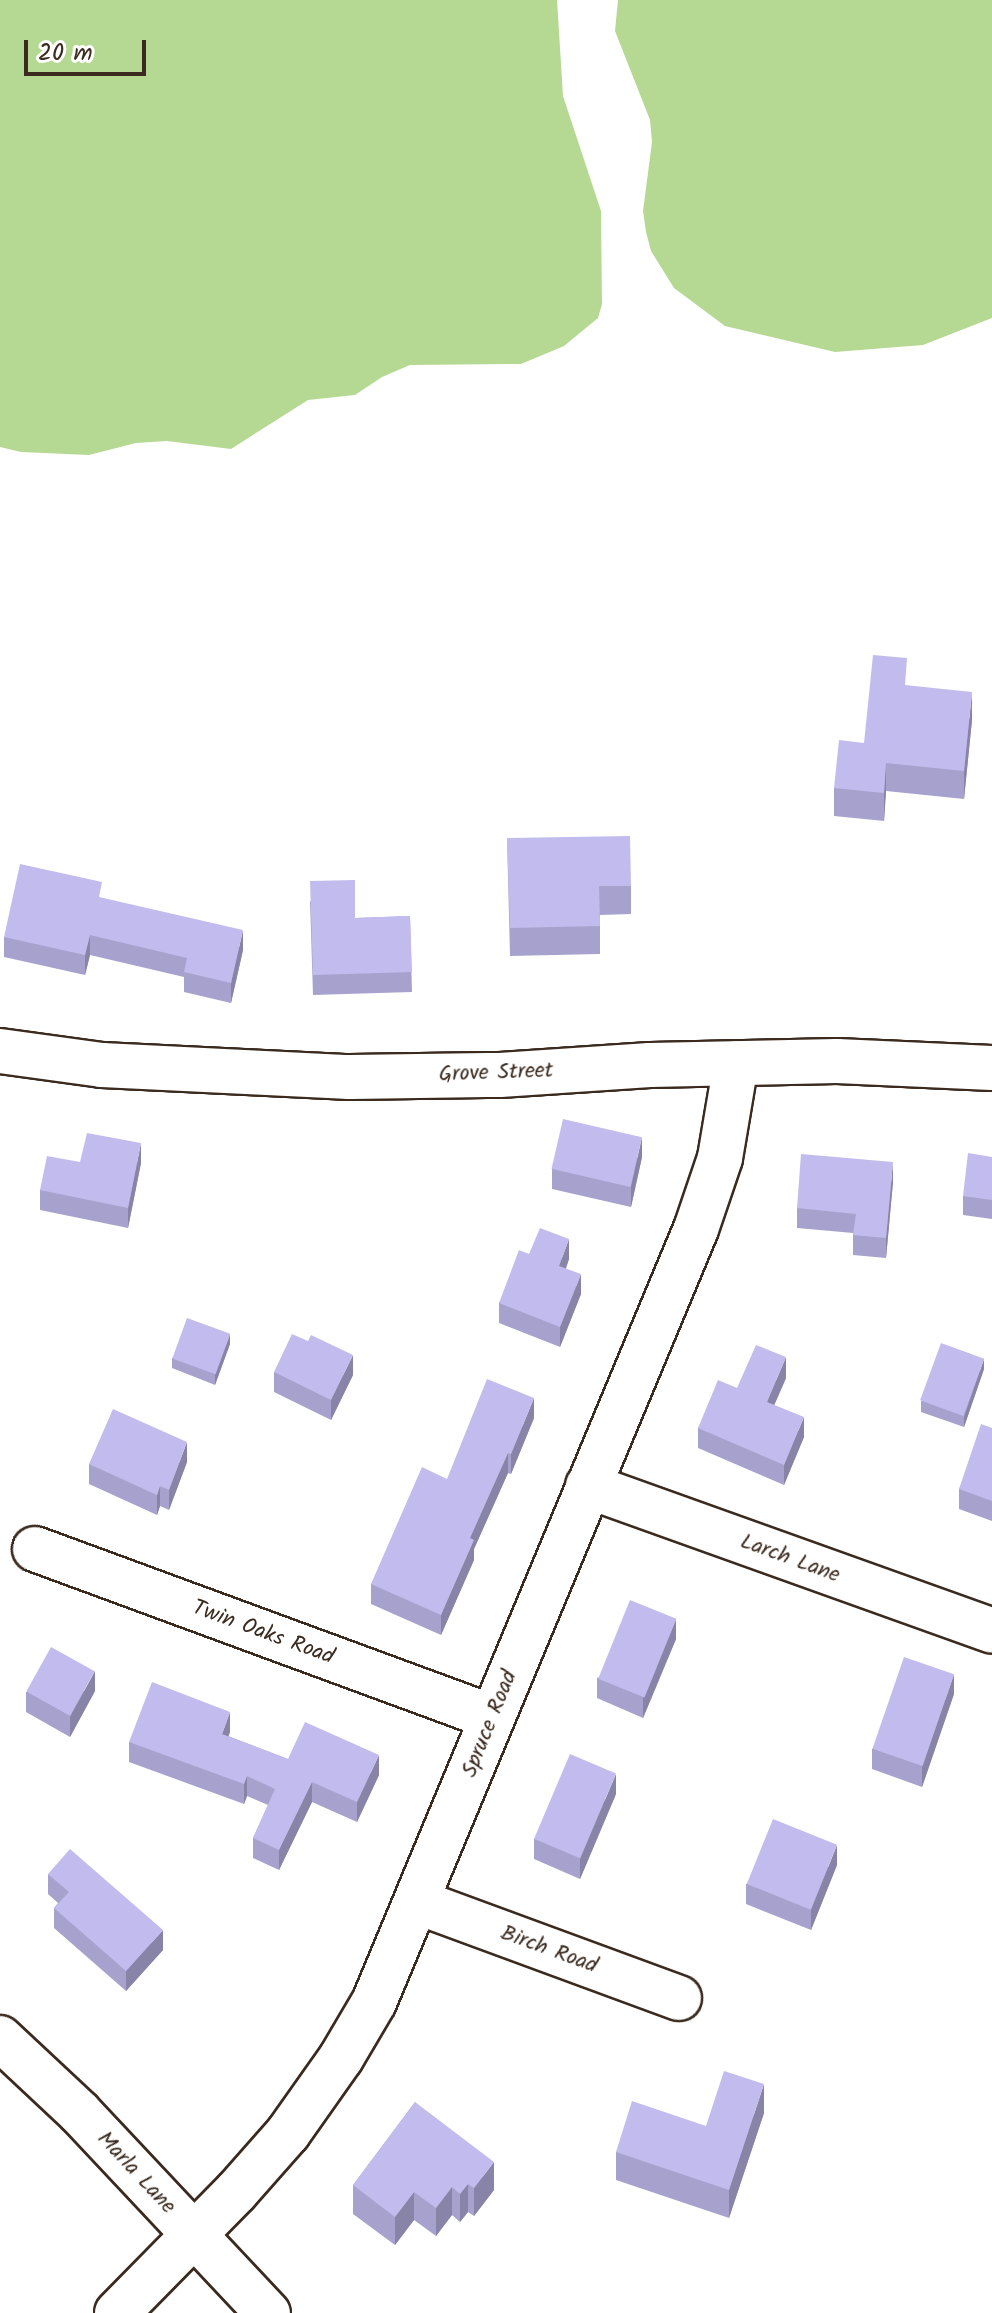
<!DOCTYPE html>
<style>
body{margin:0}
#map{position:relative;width:992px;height:2313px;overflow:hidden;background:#fff;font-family:Kalam,sans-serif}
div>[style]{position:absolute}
.green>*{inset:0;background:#b5d993}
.roads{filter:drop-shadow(2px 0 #3b2a1e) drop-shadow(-2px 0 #3b2a1e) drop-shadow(0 2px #3b2a1e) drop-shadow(0 -2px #3b2a1e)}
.minor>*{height:44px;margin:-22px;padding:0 22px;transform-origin:22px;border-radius:22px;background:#fff}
.major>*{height:44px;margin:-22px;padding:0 22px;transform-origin:22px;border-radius:22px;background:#fff}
.wall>*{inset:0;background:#a7a2cd}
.shaded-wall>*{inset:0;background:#8884a7}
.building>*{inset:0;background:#c2bcee;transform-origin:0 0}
span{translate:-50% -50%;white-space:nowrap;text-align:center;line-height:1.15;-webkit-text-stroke:6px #fff;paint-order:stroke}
.street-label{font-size:22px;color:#3b2a1e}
.scale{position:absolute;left:24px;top:40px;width:122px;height:36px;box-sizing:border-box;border:4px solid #3b2a1e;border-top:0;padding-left:10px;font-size:24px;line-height:28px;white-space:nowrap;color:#3b2a1e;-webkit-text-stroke:6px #fff;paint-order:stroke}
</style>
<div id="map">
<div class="green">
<div style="clip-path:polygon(0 0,557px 0,563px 96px,601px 211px,602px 304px,598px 318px,564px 346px,521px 364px,410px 365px,382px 377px,355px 395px,308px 400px,231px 449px,167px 441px,136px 443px,89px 455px,21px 452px,0 447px)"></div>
<div style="clip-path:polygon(618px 0,992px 0,992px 318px,923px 345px,835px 352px,725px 326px,674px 288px,651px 251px,646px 232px,643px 211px,652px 142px,650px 120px,615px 31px)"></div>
</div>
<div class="roads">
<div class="minor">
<div style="left:588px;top:1486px;width:429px;rotate:19.7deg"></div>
<div style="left:35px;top:1549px;width:487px;rotate:20.2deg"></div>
<div style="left:418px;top:1902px;width:278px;rotate:20.2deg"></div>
<div style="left:0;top:2038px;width:108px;rotate:43.1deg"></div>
<div style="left:79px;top:2112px;width:276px;rotate:46.8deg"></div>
<div style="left:117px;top:2313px;width:170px;rotate:-45.5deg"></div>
<div style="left:236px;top:2192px;width:79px;rotate:-48.6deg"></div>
<div style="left:288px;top:2133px;width:92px;rotate:-54.8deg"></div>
<div style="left:341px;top:2058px;width:65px;rotate:-59.5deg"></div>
<div style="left:374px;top:2002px;width:837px;rotate:-67.39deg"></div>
<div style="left:696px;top:1229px;width:75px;rotate:-71.3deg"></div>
<div style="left:720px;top:1158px;width:96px;rotate:-80.4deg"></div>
</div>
<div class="major">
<div style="left:0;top:1051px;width:103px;rotate:7.8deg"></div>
<div style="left:102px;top:1065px;width:248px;rotate:2.8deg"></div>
<div style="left:350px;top:1077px;width:150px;rotate:-0.8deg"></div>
<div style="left:500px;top:1075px;width:150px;rotate:-3.8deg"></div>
<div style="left:650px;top:1065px;width:187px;rotate:-1.2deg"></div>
<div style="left:837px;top:1061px;width:155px;rotate:2.6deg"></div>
</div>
</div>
<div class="wall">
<div style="clip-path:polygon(907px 686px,972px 720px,964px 799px,886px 791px,884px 821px,834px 816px,834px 788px,864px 743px)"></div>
<div style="clip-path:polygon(507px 838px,631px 886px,631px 914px,600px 915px,600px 954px,510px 956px)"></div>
<div style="clip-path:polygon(102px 898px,243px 950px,231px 1003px,184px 992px,184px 977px,90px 955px,85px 975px,4px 957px,4px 937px)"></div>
<div style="clip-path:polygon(310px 901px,355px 918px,410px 916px,412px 992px,313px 995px)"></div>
<div style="clip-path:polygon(642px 1157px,631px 1207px,552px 1189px,552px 1169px)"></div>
<div style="clip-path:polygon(992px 1157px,992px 1219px,963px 1215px,963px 1196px)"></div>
<div style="clip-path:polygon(80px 1162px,141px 1163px,128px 1228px,40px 1210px,40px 1190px)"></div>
<div style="clip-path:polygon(893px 1182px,886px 1258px,853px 1255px,853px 1233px,797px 1228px,797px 1208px)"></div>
<div style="clip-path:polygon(529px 1254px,569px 1259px,566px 1269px,581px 1294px,560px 1347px,499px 1323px,499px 1303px)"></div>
<div style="clip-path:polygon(230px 1344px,215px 1385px,172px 1368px,172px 1358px)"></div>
<div style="clip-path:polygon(984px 1369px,964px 1427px,921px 1412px,921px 1401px)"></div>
<div style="clip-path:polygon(274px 1372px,353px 1375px,331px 1420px,274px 1392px)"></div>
<div style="clip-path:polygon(786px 1378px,774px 1405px,804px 1437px,784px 1485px,698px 1448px,698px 1428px,737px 1388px)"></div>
<div style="clip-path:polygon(534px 1418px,511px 1474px,508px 1473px,474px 1549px,474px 1560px,441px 1635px,371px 1604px,371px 1584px,447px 1479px)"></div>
<div style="clip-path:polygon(992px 1428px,992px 1521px,959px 1509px,959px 1489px)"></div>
<div style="clip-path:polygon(187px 1462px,169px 1510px,160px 1506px,157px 1515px,89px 1484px,89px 1464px)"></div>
<div style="clip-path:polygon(676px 1639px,643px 1718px,597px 1698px,597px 1678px)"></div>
<div style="clip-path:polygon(95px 1691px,70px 1737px,26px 1712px,26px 1692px)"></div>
<div style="clip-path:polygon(954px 1694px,922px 1787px,872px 1769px,872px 1749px)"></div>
<div style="clip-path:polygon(230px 1732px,228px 1736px,288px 1759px,379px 1775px,357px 1822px,312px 1802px,279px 1870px,253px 1858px,253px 1838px,268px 1805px,247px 1796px,244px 1804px,129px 1762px,129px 1742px)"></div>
<div style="clip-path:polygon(616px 1794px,580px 1879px,534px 1859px,534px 1839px)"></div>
<div style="clip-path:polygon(837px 1865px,811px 1930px,746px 1904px,746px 1884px)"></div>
<div style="clip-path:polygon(48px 1874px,163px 1950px,126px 1991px,54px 1928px,54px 1908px,58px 1903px,48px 1894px)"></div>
<div style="clip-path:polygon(415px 2102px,494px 2190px,474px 2216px,468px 2212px,460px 2222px,452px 2215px,436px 2236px,414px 2220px,395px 2245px,353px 2214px,353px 2185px)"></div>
<div style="clip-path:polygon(764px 2113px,729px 2218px,616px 2180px,616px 2152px,706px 2126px)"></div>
</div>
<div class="shaded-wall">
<div style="clip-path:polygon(972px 692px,972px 720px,964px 799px,964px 771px)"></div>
<div style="clip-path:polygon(886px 763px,886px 791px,884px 821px,884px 793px)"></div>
<div style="clip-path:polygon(243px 930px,243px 950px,231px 1003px,231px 983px)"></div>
<div style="clip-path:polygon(90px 935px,90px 955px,85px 975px,85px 955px)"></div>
<div style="clip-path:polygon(642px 1137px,642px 1157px,631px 1207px,631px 1187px)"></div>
<div style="clip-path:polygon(141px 1143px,141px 1163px,128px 1228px,128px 1208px)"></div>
<div style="clip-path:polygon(893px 1162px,893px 1182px,886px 1258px,886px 1238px)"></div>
<div style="clip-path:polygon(569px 1239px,569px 1259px,559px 1286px,559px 1266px)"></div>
<div style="clip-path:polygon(581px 1274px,581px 1294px,560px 1347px,560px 1327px)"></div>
<div style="clip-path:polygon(230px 1334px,230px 1344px,215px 1385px,215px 1374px)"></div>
<div style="clip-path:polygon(353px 1355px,353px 1375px,331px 1420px,331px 1400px)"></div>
<div style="clip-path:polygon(786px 1357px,786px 1378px,767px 1422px,767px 1402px)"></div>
<div style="clip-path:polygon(984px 1359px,984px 1369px,964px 1427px,964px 1417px)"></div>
<div style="clip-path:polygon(534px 1398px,534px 1418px,511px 1474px,511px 1454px)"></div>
<div style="clip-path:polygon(804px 1417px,804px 1437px,784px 1485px,784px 1465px)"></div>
<div style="clip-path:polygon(187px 1442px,187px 1462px,169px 1510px,169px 1490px)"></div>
<div style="clip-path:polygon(508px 1453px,508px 1473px,474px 1549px,474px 1560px,441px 1635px,441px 1615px,470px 1538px)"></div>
<div style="clip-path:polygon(160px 1486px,160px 1506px,157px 1515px,157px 1495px)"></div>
<div style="clip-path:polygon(676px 1619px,676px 1639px,643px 1718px,643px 1698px)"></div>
<div style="clip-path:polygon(95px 1671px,95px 1691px,70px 1737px,70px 1717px)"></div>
<div style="clip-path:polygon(954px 1674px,954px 1694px,922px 1787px,922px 1767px)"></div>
<div style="clip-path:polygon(230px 1712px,230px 1732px,222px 1754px,222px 1734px)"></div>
<div style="clip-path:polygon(379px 1755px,379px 1775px,357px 1822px,357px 1802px)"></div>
<div style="clip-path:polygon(616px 1774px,616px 1794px,580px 1879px,580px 1859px)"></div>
<div style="clip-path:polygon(247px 1776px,247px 1796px,244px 1804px,244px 1784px)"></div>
<div style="clip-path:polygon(312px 1782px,312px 1802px,279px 1870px,279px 1850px)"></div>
<div style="clip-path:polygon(837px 1845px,837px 1865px,811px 1930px,811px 1910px)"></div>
<div style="clip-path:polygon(163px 1930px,163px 1950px,126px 1991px,126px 1971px)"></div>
<div style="clip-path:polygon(764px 2084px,764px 2113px,729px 2218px,729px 2190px)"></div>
<div style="clip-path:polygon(494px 2162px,494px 2190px,474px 2216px,474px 2188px)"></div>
<div style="clip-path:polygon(468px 2184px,468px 2212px,460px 2222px,460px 2194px)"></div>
<div style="clip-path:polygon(452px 2187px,452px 2215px,436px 2236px,436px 2208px)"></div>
<div style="clip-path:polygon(414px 2192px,414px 2220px,395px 2245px,395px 2217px)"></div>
</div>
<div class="building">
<div style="clip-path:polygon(873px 655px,907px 658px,905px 685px,972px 692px,964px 771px,886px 763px,884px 793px,834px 788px,839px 740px,864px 743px)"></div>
<div style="clip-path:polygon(630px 836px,631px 886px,599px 886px,600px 926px,510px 928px,507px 838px)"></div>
<div style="clip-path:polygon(20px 864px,102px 882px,99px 897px,243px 930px,231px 983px,184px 972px,187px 958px,90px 935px,85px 955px,4px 937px)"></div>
<div style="clip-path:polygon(355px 880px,355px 918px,410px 916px,412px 972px,313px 975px,310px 881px)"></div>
<div style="left:563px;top:1119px;width:81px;height:51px;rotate:13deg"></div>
<div style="clip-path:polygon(87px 1133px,141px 1143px,128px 1208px,40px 1190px,47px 1156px,80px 1162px)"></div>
<div style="clip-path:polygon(968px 1153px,992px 1157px,992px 1200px,963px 1196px)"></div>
<div style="clip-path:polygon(801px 1154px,893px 1162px,886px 1238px,853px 1235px,856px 1214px,797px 1208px)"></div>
<div style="clip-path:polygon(540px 1228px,569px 1239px,559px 1266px,581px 1274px,560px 1327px,499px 1303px,519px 1250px,529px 1254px)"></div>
<div style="left:187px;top:1318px;width:46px;height:43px;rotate:20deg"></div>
<div style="clip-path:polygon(292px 1334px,308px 1341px,311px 1335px,353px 1355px,331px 1400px,274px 1372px)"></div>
<div style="left:941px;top:1343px;width:46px;height:61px;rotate:20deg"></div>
<div style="clip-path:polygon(756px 1345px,786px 1357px,767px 1402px,804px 1417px,784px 1465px,698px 1428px,718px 1380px,737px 1388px)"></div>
<div style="clip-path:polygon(487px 1379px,534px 1398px,511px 1454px,508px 1453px,470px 1538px,474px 1540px,441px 1615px,371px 1584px,422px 1467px,447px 1479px)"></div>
<div style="clip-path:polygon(113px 1409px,187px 1442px,169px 1490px,160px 1486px,157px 1495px,89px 1464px)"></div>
<div style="clip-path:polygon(981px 1424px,992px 1428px,992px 1501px,959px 1489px)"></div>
<div style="left:630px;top:1600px;width:50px;height:85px;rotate:22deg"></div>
<div style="left:51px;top:1647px;width:50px;height:51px;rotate:29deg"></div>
<div style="left:904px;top:1657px;width:53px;height:97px;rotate:19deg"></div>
<div style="clip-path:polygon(152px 1682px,230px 1712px,222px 1734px,288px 1759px,305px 1722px,379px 1755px,357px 1802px,312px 1782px,279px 1850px,253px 1838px,275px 1789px,247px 1776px,244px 1784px,129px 1742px)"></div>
<div style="left:570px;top:1754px;width:50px;height:92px;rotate:23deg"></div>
<div style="left:773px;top:1819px;width:69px;height:70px;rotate:22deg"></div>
<div style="clip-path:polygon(70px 1849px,163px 1930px,126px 1971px,54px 1908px,69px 1892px,48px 1874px)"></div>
<div style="clip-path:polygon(724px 2071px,764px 2084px,729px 2190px,616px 2152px,632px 2101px,706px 2126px)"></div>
<div style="clip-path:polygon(415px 2102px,494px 2162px,474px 2188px,468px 2184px,460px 2194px,452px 2187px,436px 2208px,414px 2192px,395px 2217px,353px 2185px)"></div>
</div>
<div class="street-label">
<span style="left:496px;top:1073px;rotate:-2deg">Grove Street</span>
<span style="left:790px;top:1559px;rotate:20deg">Larch Lane</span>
<span style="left:263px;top:1633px;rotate:20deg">Twin Oaks Road</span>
<span style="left:490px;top:1724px;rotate:-68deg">Spruce Road</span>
<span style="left:549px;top:1950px;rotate:20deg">Birch Road</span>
<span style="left:136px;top:2173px;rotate:47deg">Marla Lane</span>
</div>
<div class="scale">20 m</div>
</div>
